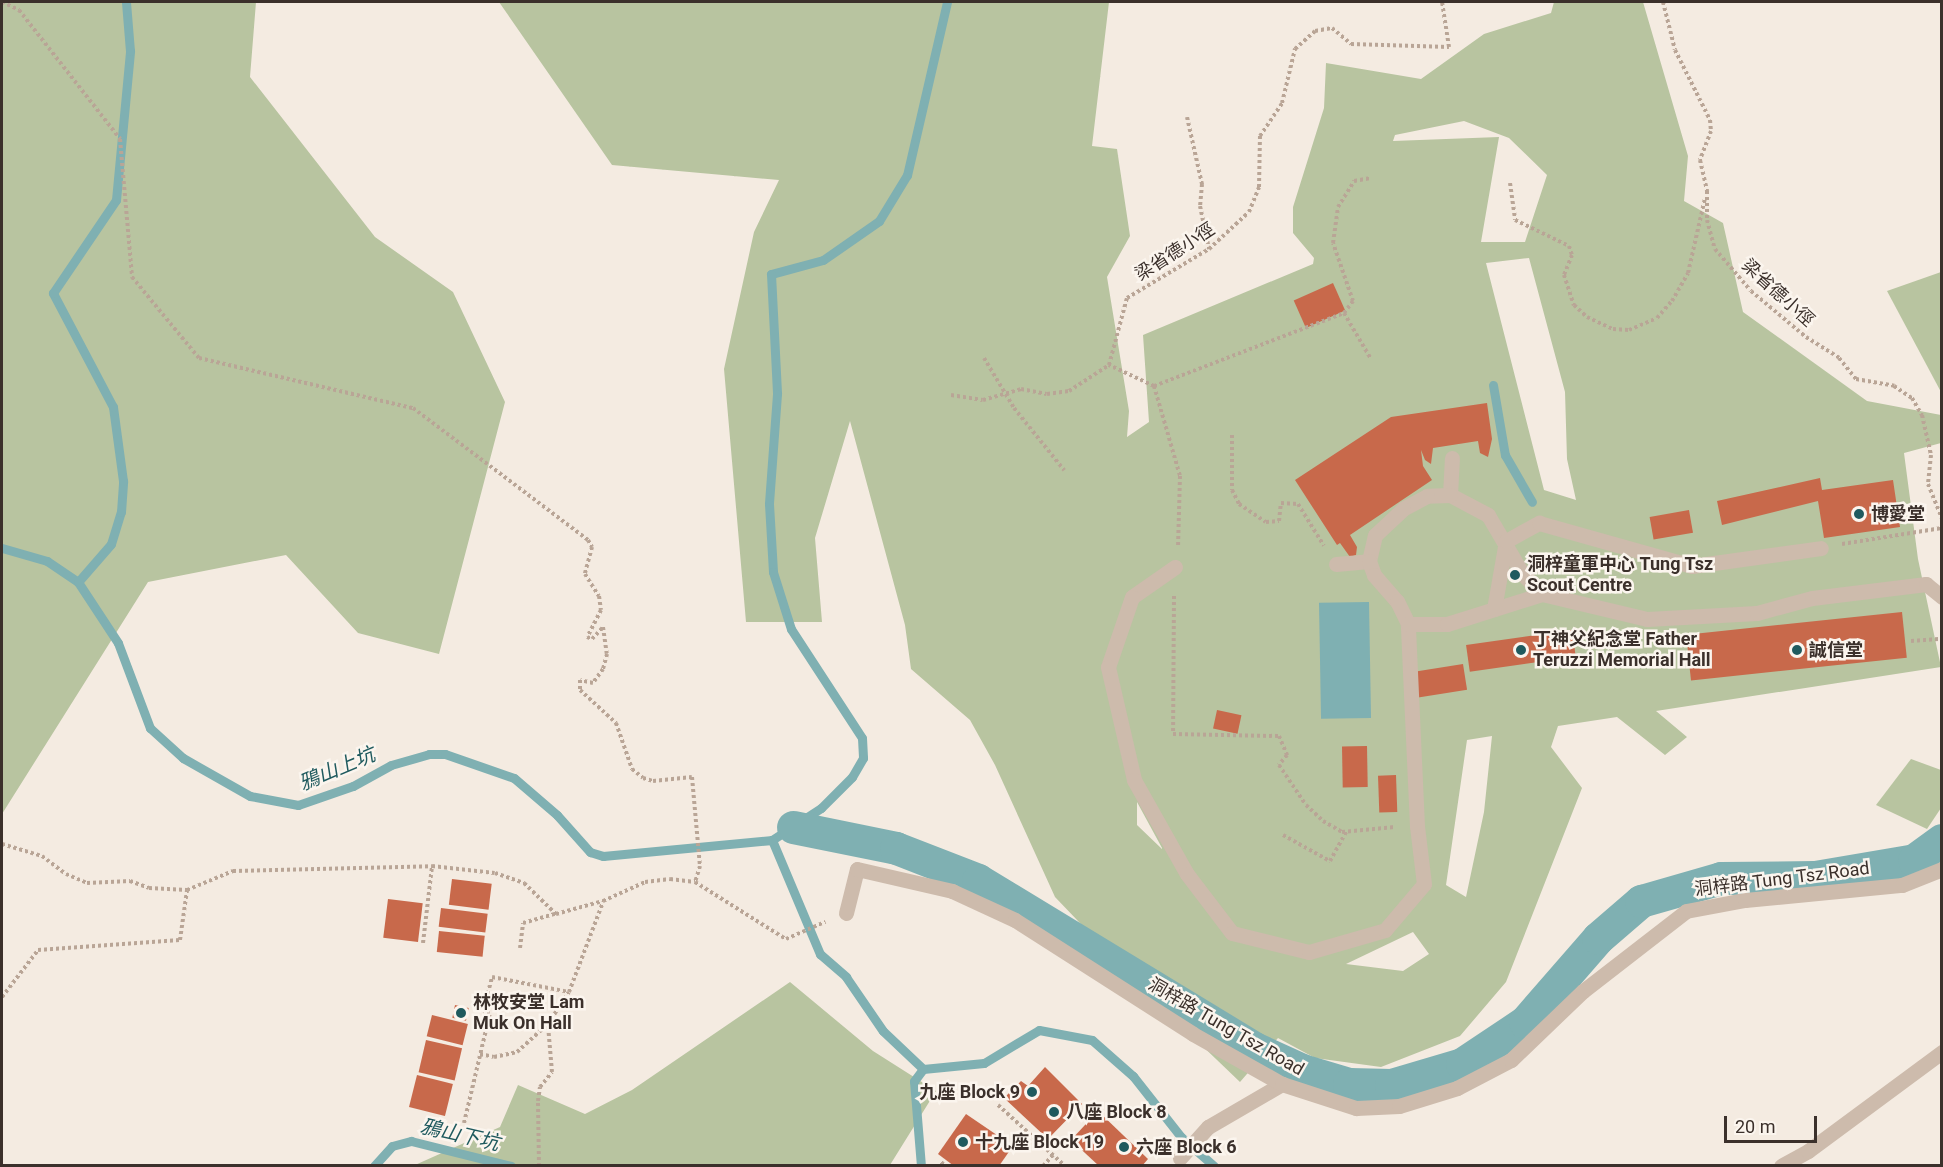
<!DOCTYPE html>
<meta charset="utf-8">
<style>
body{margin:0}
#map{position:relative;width:1943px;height:1167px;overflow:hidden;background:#f4ebe1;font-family:Roboto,"Noto Sans TC",sans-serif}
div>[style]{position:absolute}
.green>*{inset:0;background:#b8c4a0}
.water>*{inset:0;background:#7fb0b2;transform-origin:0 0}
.stream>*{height:9px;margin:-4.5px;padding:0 4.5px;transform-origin:4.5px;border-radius:4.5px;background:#7fb0b2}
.canal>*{height:33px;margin:-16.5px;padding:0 16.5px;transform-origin:16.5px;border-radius:16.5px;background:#7fb0b2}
.building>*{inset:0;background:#c8694b;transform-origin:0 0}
.path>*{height:4px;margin-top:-2px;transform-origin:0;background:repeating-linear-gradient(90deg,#b9a596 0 3px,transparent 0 6px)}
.service>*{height:15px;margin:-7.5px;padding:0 7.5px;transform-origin:7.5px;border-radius:7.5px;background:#cdbbac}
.minor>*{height:15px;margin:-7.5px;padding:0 7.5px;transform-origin:7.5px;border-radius:7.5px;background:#cdbbac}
.dots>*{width:16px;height:16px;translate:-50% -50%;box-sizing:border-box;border:3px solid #fbf5ee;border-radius:50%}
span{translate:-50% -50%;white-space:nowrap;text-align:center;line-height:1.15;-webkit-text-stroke:5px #fbf5ee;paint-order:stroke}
.street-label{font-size:18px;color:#3b302b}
.poi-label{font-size:18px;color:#3b302b;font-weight:700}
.left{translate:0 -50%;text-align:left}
.right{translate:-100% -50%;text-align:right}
.water-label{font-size:20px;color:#1f5a5e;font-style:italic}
.frame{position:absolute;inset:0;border:3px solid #3b302b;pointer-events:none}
.scale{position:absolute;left:1724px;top:1116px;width:93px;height:27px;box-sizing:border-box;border:3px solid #3b302b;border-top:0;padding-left:8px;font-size:18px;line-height:21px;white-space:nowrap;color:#3b302b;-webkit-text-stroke:4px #fbf5ee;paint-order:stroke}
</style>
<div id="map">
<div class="green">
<div style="clip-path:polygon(2px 2px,256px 2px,250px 77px,375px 237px,453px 292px,505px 402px,439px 654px,358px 633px,286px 555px,148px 582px,2px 814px)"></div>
<div style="clip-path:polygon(evenodd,499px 2px,1109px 2px,1092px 146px,1117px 149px,1130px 236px,1107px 277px,1129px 411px,1127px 437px,1149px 422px,1143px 335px,1313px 264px,1314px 258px,1293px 233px,1293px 207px,1324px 108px,1326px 63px,1421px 79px,1484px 34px,1551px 13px,1554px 2px,1643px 2px,1688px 156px,1684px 201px,1723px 223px,1743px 312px,1867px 401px,1941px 415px,1941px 443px,1904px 453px,1918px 559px,1941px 667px,1656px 711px,1687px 737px,1665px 755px,1617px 717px,1558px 726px,1551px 747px,1582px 788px,1506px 982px,1460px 1036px,1381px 1067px,1315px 1058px,1278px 1038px,1240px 1082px,1146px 992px,1055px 897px,995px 765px,970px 720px,911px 669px,905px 625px,850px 421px,815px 538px,822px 622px,746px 622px,724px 369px,754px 232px,779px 180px,612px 165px,499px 2px,1464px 121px,1509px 138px,1547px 175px,1525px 242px,1481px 242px,1499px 137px,1393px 141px,1395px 135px,1464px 121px,499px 2px,1529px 258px,1565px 392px,1567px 459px,1576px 500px,1544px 490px,1486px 263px,1529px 258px,499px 2px,1492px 736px,1484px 812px,1466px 897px,1446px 885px,1467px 740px,1492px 736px,499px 2px,1137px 802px,1162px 848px,1162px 849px,1137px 825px,1137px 802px,499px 2px,1413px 932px,1429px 954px,1403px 971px,1346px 964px,1413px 932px)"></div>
<div style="clip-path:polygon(1941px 272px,1942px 272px,1941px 392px,1887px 291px)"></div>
<div style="clip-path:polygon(1911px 759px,1941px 770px,1941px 808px,1927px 829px,1876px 805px)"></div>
<div style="clip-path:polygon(790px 982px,873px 1051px,936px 1091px,890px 1165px,415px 1165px,500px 1127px,518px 1085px,585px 1114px,632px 1090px)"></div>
</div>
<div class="water">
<div style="left:1369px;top:602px;width:116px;height:50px;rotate:89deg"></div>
</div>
<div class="stream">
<div style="left:947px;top:2px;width:178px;rotate:103deg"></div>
<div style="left:907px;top:175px;width:54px;rotate:121.3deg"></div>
<div style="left:879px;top:221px;width:68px;rotate:145.1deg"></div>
<div style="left:823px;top:260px;width:54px;rotate:164.9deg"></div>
<div style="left:771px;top:274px;width:120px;rotate:87.1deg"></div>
<div style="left:777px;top:394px;width:110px;rotate:94.2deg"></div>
<div style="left:769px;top:504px;width:68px;rotate:86.6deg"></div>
<div style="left:773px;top:572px;width:60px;rotate:72.5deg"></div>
<div style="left:791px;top:629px;width:130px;rotate:56.9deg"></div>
<div style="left:862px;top:738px;width:20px;rotate:87deg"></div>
<div style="left:863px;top:758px;width:22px;rotate:120deg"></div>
<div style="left:852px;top:777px;width:44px;rotate:135deg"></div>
<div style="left:821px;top:808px;width:59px;rotate:146.9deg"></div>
<div style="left:772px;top:840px;width:124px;rotate:67.2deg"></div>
<div style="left:820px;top:954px;width:35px;rotate:41deg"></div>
<div style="left:846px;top:977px;width:65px;rotate:55.6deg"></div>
<div style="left:883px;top:1031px;width:55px;rotate:43.5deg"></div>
<div style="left:923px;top:1069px;width:61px;rotate:-5.6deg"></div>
<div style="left:984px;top:1063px;width:64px;rotate:-31deg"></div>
<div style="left:1039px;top:1030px;width:54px;rotate:10.7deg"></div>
<div style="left:1092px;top:1040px;width:55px;rotate:41.3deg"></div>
<div style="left:1133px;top:1076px;width:78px;rotate:51.8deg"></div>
<div style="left:1181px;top:1137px;width:44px;rotate:41.3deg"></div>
<div style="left:1493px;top:385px;width:71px;rotate:80.3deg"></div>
<div style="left:1505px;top:455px;width:54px;rotate:60.1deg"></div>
<div style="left:2px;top:548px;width:47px;rotate:16.1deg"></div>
<div style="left:47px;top:561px;width:37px;rotate:34deg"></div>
<div style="left:78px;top:582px;width:73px;rotate:56.7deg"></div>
<div style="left:118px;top:643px;width:91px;rotate:69.4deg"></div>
<div style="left:150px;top:728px;width:45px;rotate:42.3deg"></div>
<div style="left:183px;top:758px;width:77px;rotate:29.6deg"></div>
<div style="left:250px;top:796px;width:49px;rotate:10.6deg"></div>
<div style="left:298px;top:805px;width:58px;rotate:-19.1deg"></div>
<div style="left:353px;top:786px;width:43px;rotate:-28.9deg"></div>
<div style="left:391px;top:765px;width:40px;rotate:-16deg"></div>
<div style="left:429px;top:754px;width:16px"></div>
<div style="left:445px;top:754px;width:73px;rotate:19.2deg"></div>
<div style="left:514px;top:778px;width:57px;rotate:40.7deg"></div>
<div style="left:557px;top:815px;width:50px;rotate:48.3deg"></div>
<div style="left:590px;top:852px;width:14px;rotate:17deg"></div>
<div style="left:603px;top:856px;width:170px;rotate:-5.4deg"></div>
<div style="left:78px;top:582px;width:50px;rotate:-49deg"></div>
<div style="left:111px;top:544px;width:34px;rotate:-73deg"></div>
<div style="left:121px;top:512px;width:31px;rotate:-86deg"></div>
<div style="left:123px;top:481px;width:75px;rotate:-97.7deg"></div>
<div style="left:113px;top:407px;width:129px;rotate:-117.8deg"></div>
<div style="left:53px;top:293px;width:112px;rotate:-55.9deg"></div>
<div style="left:116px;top:200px;width:150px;rotate:-84.6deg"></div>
<div style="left:130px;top:51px;width:49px;rotate:-94.7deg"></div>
<div style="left:374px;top:1166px;width:27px;rotate:-48deg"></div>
<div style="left:392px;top:1146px;width:20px;rotate:-15deg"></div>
<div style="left:411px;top:1141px;width:103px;rotate:14deg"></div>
<div style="left:921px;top:1166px;width:85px;rotate:-94.7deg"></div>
<div style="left:914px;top:1081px;width:15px;rotate:-53deg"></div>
</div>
<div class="canal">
<div style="left:793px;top:827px;width:105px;rotate:11.5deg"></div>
<div style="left:896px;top:848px;width:88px;rotate:21.3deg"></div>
<div style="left:978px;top:880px;width:323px;rotate:31.3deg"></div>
<div style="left:1254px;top:1048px;width:53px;rotate:24.6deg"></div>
<div style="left:1302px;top:1070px;width:49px;rotate:16.6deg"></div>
<div style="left:1349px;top:1084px;width:42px;rotate:1.4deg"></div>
<div style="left:1391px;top:1085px;width:74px;rotate:-16.5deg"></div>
<div style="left:1462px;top:1064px;width:76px;rotate:-33.7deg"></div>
<div style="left:1525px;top:1022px;width:111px;rotate:-49deg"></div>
<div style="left:1598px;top:938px;width:57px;rotate:-40.7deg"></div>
<div style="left:1641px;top:901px;width:83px;rotate:-16deg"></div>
<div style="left:1721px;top:878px;width:94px;rotate:-0.6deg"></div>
<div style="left:1815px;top:877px;width:100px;rotate:-9.7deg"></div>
<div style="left:1914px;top:860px;width:34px;rotate:-36deg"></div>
</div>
<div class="building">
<div style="left:1333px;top:283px;width:30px;height:43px;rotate:66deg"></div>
<div style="clip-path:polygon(1487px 403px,1492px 439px,1488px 457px,1480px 453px,1478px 441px,1433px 448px,1431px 464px,1425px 460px,1421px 450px,1423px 466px,1432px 480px,1350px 535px,1357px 547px,1356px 555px,1350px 557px,1340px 543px,1337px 545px,1295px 480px,1391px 417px)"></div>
<div style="clip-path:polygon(1820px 478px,1822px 490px,1893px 480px,1900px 527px,1824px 538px,1818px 501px,1722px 525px,1717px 501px)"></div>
<div style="left:1689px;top:510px;width:23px;height:40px;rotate:80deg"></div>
<div style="left:1902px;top:612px;width:46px;height:217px;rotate:84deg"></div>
<div style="left:1572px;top:630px;width:27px;height:107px;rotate:82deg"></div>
<div style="left:1463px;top:664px;width:26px;height:51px;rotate:81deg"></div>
<div style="left:1217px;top:710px;width:25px;height:19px;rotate:12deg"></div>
<div style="left:1367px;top:746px;width:41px;height:25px;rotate:89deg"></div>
<div style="left:1396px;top:775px;width:37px;height:18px;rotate:88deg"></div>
<div style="left:452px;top:879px;width:40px;height:26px;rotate:7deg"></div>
<div style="left:388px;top:899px;width:35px;height:39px;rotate:7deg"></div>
<div style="left:441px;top:908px;width:47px;height:19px;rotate:7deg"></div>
<div style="left:439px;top:931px;width:46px;height:21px;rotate:6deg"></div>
<div style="left:455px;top:1005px;width:14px;height:13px;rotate:12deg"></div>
<div style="left:432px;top:1015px;width:37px;height:22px;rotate:14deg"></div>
<div style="left:426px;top:1040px;width:37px;height:33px;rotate:13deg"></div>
<div style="clip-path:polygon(1045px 1067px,1082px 1104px,1048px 1139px,1004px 1098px,1021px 1081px,1028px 1086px)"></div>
<div style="left:417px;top:1075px;width:37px;height:33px;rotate:14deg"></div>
<div style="clip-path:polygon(1098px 1111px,1148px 1159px,1142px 1166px,1099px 1166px,1071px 1140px)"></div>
<div style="clip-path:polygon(966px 1114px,1013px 1146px,999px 1166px,954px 1166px,938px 1154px)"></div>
</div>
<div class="path">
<div style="left:2px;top:2px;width:19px;rotate:25deg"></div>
<div style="left:19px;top:10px;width:164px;rotate:51.9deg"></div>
<div style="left:120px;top:139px;width:139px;rotate:85deg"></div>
<div style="left:132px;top:277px;width:105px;rotate:50.4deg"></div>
<div style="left:199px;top:358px;width:220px;rotate:13.2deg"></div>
<div style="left:413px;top:408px;width:219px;rotate:37deg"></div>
<div style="left:588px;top:540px;width:8px;rotate:60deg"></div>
<div style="left:592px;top:547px;width:28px;rotate:105deg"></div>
<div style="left:585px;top:574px;width:26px;rotate:58deg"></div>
<div style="left:599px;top:596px;width:14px;rotate:82deg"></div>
<div style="left:601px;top:610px;width:30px;rotate:117deg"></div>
<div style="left:587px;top:637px;width:5px;rotate:22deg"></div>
<div style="left:592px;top:639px;width:16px;rotate:-47deg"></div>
<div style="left:603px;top:627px;width:27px;rotate:82deg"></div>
<div style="left:607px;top:654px;width:16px;rotate:105deg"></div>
<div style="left:603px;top:669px;width:17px;rotate:126deg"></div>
<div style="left:593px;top:683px;width:13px;rotate:-167deg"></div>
<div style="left:580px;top:680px;width:10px;rotate:90deg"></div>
<div style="left:580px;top:690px;width:49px;rotate:42.5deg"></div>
<div style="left:616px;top:723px;width:49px;rotate:70.8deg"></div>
<div style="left:632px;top:769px;width:14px;rotate:39deg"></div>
<div style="left:643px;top:778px;width:10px;rotate:17deg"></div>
<div style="left:653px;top:781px;width:39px;rotate:-6deg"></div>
<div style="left:692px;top:777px;width:89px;rotate:84.9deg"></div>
<div style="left:700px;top:866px;width:17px;rotate:107deg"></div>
<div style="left:1663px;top:2px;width:49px;rotate:76deg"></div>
<div style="left:1675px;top:50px;width:78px;rotate:63.4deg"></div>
<div style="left:1710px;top:120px;width:11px;rotate:85deg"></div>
<div style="left:1711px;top:131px;width:31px;rotate:111deg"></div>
<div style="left:1700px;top:160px;width:32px;rotate:77deg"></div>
<div style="left:1707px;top:191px;width:29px;rotate:90deg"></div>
<div style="left:1707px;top:220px;width:30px;rotate:75deg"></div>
<div style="left:1715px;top:249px;width:55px;rotate:49.4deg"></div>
<div style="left:1751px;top:291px;width:72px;rotate:39.9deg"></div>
<div style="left:1806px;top:337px;width:39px;rotate:32deg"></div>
<div style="left:1839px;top:358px;width:27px;rotate:51deg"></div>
<div style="left:1856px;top:379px;width:39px;rotate:10deg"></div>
<div style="left:1894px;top:386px;width:22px;rotate:34deg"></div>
<div style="left:1912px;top:398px;width:20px;rotate:60deg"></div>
<div style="left:1922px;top:415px;width:41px;rotate:77.3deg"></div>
<div style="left:1931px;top:455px;width:29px;rotate:96deg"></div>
<div style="left:1928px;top:484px;width:37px;rotate:68deg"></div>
<div style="left:1187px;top:117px;width:69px;rotate:77.4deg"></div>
<div style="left:1202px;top:184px;width:22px;rotate:95deg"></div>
<div style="left:1200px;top:206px;width:44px;rotate:78.2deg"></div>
<div style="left:1510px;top:183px;width:37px;rotate:82deg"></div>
<div style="left:1515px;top:220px;width:60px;rotate:25.7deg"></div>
<div style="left:1569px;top:246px;width:9px;rotate:72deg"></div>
<div style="left:1572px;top:255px;width:22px;rotate:112deg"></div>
<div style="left:1564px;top:275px;width:32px;rotate:72deg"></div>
<div style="left:1574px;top:305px;width:18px;rotate:43deg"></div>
<div style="left:1587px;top:317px;width:29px;rotate:25deg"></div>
<div style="left:1613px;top:329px;width:16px;rotate:4deg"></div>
<div style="left:1629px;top:330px;width:30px;rotate:-23deg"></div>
<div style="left:1657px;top:318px;width:23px;rotate:-49deg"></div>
<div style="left:1672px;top:301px;width:32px;rotate:-60deg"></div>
<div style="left:1688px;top:273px;width:77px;rotate:-77.2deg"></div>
<div style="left:1344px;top:313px;width:53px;rotate:59.6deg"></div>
<div style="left:984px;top:358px;width:58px;rotate:59deg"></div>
<div style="left:1014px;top:408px;width:80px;rotate:51.1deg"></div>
<div style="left:1154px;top:386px;width:94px;rotate:73.9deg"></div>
<div style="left:1180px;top:476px;width:70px;rotate:91.6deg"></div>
<div style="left:1154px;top:386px;width:50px;rotate:-155deg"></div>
<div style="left:1109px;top:365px;width:69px;rotate:-75deg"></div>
<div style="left:1127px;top:298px;width:96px;rotate:-30.9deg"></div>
<div style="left:1209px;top:249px;width:54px;rotate:-42.8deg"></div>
<div style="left:1249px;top:212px;width:27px;rotate:-68deg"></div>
<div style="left:1259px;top:187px;width:51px;rotate:-88.9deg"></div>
<div style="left:1260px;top:136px;width:40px;rotate:-56deg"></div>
<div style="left:1282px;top:103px;width:56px;rotate:-76.5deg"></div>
<div style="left:1295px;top:49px;width:27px;rotate:-42deg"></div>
<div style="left:1315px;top:31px;width:17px;rotate:-10deg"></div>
<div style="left:1332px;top:28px;width:25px;rotate:40deg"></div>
<div style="left:1351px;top:44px;width:98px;rotate:1.8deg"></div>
<div style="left:1449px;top:47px;width:46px;rotate:-98.8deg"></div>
<div style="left:1154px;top:386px;width:204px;rotate:-21deg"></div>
<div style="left:1344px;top:313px;width:15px;rotate:-53deg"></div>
<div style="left:1353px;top:301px;width:61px;rotate:-109deg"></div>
<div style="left:1333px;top:243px;width:36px;rotate:-82deg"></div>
<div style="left:1338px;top:207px;width:31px;rotate:-58deg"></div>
<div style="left:1354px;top:181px;width:17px;rotate:-10deg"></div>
<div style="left:951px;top:395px;width:32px;rotate:9deg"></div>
<div style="left:983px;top:400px;width:40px;rotate:-16deg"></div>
<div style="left:1021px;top:389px;width:26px;rotate:11deg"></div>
<div style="left:1047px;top:394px;width:22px;rotate:-8deg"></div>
<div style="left:1069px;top:391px;width:48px;rotate:-33deg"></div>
<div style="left:1232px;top:435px;width:55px;rotate:90deg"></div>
<div style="left:1232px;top:490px;width:16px;rotate:63deg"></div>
<div style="left:1239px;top:504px;width:32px;rotate:34deg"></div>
<div style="left:1266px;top:522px;width:13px;rotate:-4deg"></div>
<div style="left:1279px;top:521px;width:18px;rotate:-84deg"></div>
<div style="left:1281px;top:503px;width:17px;rotate:3deg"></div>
<div style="left:1298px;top:504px;width:49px;rotate:58.2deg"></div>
<div style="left:1842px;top:544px;width:101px;rotate:-9.1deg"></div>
<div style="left:1174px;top:596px;width:138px;rotate:90.4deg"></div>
<div style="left:1173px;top:734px;width:106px;rotate:1.1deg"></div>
<div style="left:1279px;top:736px;width:21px;rotate:67deg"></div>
<div style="left:1287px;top:755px;width:13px;rotate:129deg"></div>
<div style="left:1279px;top:765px;width:48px;rotate:56deg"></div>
<div style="left:1306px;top:805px;width:23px;rotate:43deg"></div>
<div style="left:1323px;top:821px;width:22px;rotate:30deg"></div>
<div style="left:1342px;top:832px;width:53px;rotate:-5.4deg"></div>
<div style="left:1911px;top:641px;width:31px;rotate:-4deg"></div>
<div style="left:1283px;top:835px;width:54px;rotate:29deg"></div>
<div style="left:1330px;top:861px;width:35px;rotate:-61deg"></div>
<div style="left:2px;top:844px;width:42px;rotate:16.7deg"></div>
<div style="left:42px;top:856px;width:30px;rotate:37deg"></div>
<div style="left:66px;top:874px;width:23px;rotate:23deg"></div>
<div style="left:87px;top:883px;width:43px;rotate:-2.7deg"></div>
<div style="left:130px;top:881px;width:20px;rotate:20deg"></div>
<div style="left:149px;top:888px;width:38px;rotate:3deg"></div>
<div style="left:423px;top:943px;width:78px;rotate:-83.3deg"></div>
<div style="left:520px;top:948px;width:25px;rotate:-83deg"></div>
<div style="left:523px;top:923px;width:33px;rotate:-16deg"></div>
<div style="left:2px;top:997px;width:59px;rotate:-52.5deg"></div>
<div style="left:38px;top:950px;width:142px;rotate:-4deg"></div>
<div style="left:180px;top:940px;width:50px;rotate:-82deg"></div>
<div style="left:187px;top:890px;width:50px;rotate:-22.4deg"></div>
<div style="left:233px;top:871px;width:199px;rotate:-1.4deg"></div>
<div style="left:432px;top:866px;width:63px;rotate:6.3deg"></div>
<div style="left:495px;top:873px;width:31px;rotate:19deg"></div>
<div style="left:524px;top:883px;width:45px;rotate:44.1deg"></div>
<div style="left:556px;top:914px;width:49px;rotate:-15.5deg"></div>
<div style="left:603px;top:901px;width:46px;rotate:-24.3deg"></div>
<div style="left:645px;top:882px;width:25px;rotate:-7deg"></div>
<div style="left:670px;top:879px;width:25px;rotate:7deg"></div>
<div style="left:695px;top:882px;width:107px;rotate:32.1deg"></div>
<div style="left:786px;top:939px;width:43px;rotate:-23.6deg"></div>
<div style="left:480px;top:1054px;width:14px;rotate:12deg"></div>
<div style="left:494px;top:1057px;width:24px;rotate:-12deg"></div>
<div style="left:517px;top:1052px;width:42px;rotate:-42.1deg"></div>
<div style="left:548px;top:1024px;width:38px;rotate:-57deg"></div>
<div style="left:569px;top:992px;width:96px;rotate:-69.3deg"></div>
<div style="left:998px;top:1105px;width:91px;rotate:42.3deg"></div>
<div style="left:464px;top:1123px;width:113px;rotate:-76.7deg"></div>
<div style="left:490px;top:1013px;width:7px;rotate:-164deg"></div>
<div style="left:483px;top:1011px;width:35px;rotate:-75deg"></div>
<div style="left:492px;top:977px;width:78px;rotate:11deg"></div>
<div style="left:941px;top:1162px;width:6px;rotate:45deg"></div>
<div style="left:539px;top:1166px;width:65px;rotate:-90.9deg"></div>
<div style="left:538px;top:1101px;width:14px;rotate:-82deg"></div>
<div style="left:540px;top:1087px;width:19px;rotate:-51deg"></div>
<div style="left:552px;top:1072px;width:47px;rotate:-94.9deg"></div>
<div style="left:1043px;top:1166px;width:15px;rotate:-48deg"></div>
</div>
<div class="service">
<div style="left:1450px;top:495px;width:37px;rotate:-87deg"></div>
<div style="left:1336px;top:564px;width:33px;rotate:-5deg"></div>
<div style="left:1175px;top:567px;width:52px;rotate:145.1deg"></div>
<div style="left:1132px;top:597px;width:74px;rotate:108.9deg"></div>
<div style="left:1108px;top:667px;width:116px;rotate:77deg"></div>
<div style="left:1134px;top:780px;width:108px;rotate:60.6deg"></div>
<div style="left:1187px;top:874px;width:74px;rotate:52.7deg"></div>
<div style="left:1232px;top:933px;width:79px;rotate:13.9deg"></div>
<div style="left:1309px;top:952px;width:79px;rotate:-16.1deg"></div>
<div style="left:1385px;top:930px;width:60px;rotate:-49.7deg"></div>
<div style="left:1424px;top:884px;width:58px;rotate:-96.9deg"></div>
<div style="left:1417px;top:826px;width:202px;rotate:-92.6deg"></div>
<div style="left:1542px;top:594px;width:29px;rotate:-134deg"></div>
<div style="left:1522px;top:573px;width:67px;rotate:-120.4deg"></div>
<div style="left:1488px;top:515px;width:43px;rotate:-152.2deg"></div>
<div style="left:1450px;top:495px;width:23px;rotate:178deg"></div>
<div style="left:1427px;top:496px;width:27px;rotate:152deg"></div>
<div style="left:1403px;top:509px;width:38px;rotate:137deg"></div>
<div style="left:1375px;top:535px;width:27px;rotate:103deg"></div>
<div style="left:1369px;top:561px;width:15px;rotate:70deg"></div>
<div style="left:1374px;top:575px;width:35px;rotate:49deg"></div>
<div style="left:1397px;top:601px;width:25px;rotate:64deg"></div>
<div style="left:1408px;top:624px;width:39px"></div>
<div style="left:1447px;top:624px;width:100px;rotate:-17.5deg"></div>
<div style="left:1542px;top:594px;width:108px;rotate:13.4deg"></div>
<div style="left:1647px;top:619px;width:110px;rotate:-3.1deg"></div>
<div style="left:1757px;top:613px;width:57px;rotate:-15.3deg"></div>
<div style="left:1812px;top:598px;width:115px;rotate:-7deg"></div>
<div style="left:1926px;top:584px;width:21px;rotate:39deg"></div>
<div style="left:1494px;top:609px;width:69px;rotate:-80deg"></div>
<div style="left:1506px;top:541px;width:38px;rotate:-29deg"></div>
<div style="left:1539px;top:523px;width:159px;rotate:15.7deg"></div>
<div style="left:1692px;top:566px;width:130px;rotate:-7.9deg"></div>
<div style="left:1180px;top:1158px;width:42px;rotate:-47.9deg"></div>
<div style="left:1208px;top:1127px;width:86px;rotate:-30.2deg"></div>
<div style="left:1781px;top:1166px;width:31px;rotate:-29deg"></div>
<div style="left:1808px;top:1151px;width:167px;rotate:-36.5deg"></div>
</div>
<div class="minor">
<div style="left:846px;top:913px;width:45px;rotate:-76deg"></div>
<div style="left:857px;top:869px;width:98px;rotate:13deg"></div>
<div style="left:952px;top:891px;width:69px;rotate:24.7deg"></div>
<div style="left:1015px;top:920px;width:211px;rotate:32.6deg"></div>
<div style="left:1193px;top:1034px;width:102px;rotate:29.3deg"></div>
<div style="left:1282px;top:1084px;width:78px;rotate:18deg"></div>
<div style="left:1356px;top:1108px;width:43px;rotate:-2.7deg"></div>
<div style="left:1399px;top:1106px;width:61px;rotate:-17.2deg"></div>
<div style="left:1457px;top:1088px;width:61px;rotate:-27.4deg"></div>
<div style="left:1511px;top:1060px;width:100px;rotate:-43.8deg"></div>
<div style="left:1583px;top:991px;width:130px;rotate:-37.8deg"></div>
<div style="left:1686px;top:911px;width:60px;rotate:-10.6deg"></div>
<div style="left:1745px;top:900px;width:158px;rotate:-5.5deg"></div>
<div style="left:1902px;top:885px;width:43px;rotate:-21.8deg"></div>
</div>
<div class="dots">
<div style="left:1859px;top:514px;background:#1f5a5e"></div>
<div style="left:1515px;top:575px;background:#1f5a5e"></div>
<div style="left:1521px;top:650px;background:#1f5a5e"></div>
<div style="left:1797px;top:650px;background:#1f5a5e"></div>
<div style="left:461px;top:1013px;background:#1f5a5e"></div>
<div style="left:1032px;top:1092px;background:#1f5a5e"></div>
<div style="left:1054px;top:1112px;background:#1f5a5e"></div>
<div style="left:963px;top:1142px;background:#1f5a5e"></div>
<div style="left:1124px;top:1147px;background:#1f5a5e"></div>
</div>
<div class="street-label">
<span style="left:1175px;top:252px;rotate:-33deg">梁省德小徑</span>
<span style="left:1778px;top:293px;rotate:42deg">梁省德小徑</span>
<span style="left:1782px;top:879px;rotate:-7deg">洞梓路 Tung Tsz Road</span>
<span style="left:1226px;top:1027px;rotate:30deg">洞梓路 Tung Tsz Road</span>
</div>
<div class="poi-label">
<span class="left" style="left:1871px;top:514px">博愛堂</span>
<span class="left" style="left:1527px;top:575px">洞梓童軍中心 Tung Tsz<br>Scout Centre</span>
<span class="left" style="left:1533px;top:650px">丁神父紀念堂 Father<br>Teruzzi Memorial Hall</span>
<span class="left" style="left:1809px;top:650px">誠信堂</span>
<span class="left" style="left:473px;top:1013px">林牧安堂 Lam<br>Muk On Hall</span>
<span class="right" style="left:1020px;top:1092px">九座 Block 9</span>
<span class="left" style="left:1066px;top:1112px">八座 Block 8</span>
<span class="left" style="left:975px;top:1142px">十九座 Block 19</span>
<span class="left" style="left:1136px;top:1147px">六座 Block 6</span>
</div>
<div class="water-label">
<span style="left:337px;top:769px;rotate:-23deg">鴉山上坑</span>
<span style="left:460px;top:1135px;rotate:13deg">鴉山下坑</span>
</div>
<div class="frame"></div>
<div class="scale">20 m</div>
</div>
